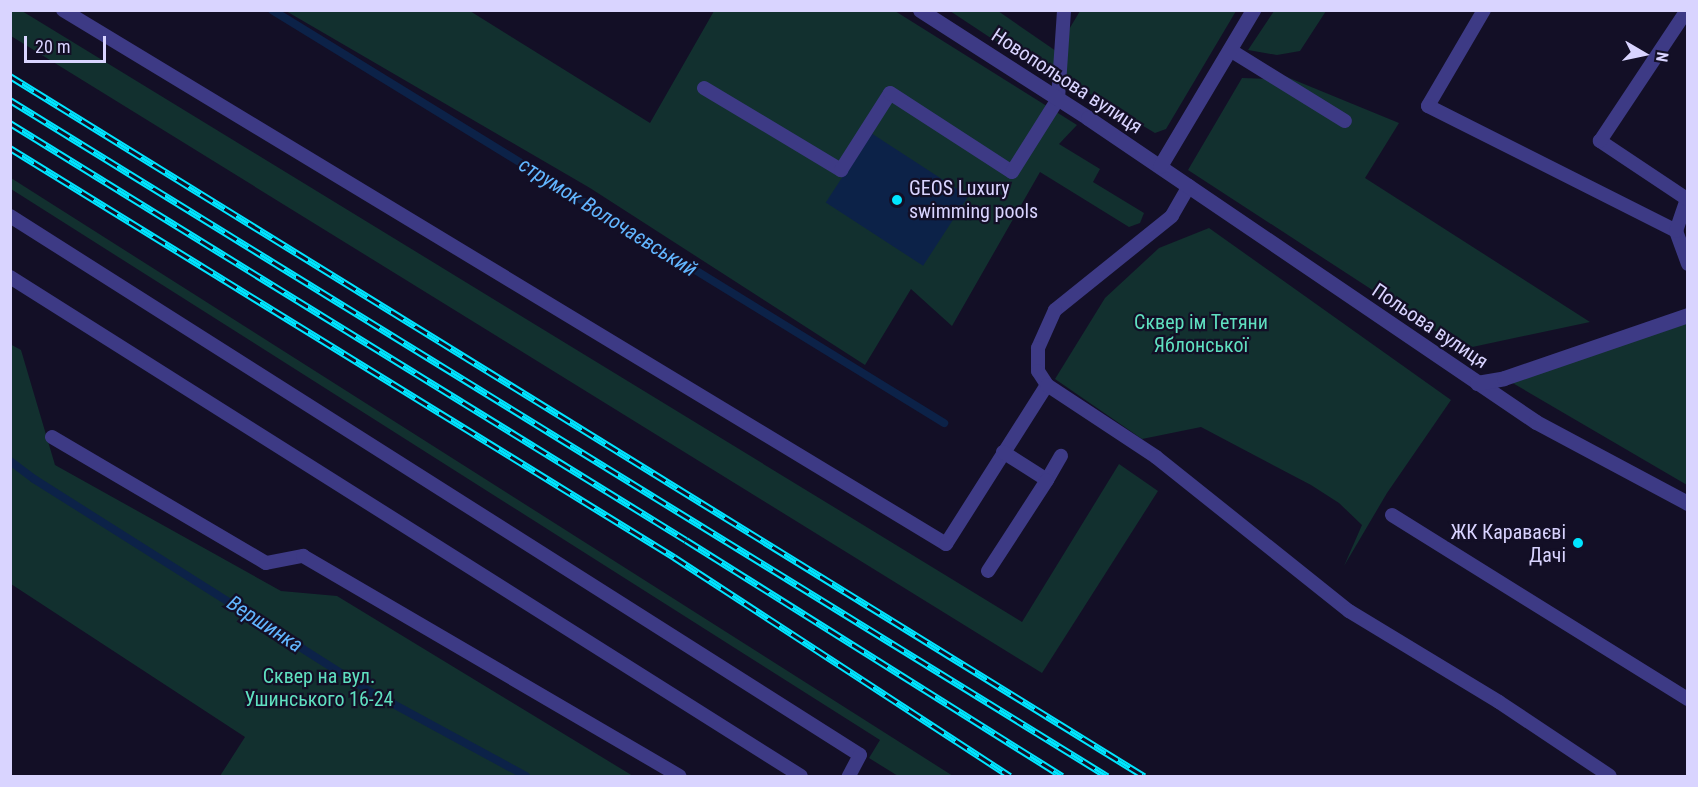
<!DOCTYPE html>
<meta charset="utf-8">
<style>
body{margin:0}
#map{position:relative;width:1698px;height:787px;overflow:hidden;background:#130f26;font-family:"Roboto Condensed",sans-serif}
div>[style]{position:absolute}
.green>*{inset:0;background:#12302f}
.water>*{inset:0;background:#0c2248;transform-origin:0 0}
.stream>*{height:8px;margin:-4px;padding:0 4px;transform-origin:4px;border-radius:4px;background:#0c2248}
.service>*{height:14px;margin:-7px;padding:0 7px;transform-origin:7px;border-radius:7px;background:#3d3a85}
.minor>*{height:15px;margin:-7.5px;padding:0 7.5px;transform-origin:7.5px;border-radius:7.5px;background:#3d3a85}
.rail>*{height:7px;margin-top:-3.5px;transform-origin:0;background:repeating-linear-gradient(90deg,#130f26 0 14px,#00e5ff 0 28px);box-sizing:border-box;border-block:2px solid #00e5ff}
.dots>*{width:16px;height:16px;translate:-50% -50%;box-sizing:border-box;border:3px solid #130f26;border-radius:50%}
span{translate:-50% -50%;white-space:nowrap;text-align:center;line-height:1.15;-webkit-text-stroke:4.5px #130f26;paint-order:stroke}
.street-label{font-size:20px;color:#d9d4ff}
.poi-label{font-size:20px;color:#d9d4ff}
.left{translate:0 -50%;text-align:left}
.right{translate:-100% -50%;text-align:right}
.park-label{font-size:20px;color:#5fe0c0}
.water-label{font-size:21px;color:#62b6ff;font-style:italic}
.frame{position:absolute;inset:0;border:12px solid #d9d4ff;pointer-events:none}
.north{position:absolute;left:1614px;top:24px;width:60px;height:60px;-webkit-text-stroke:4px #130f26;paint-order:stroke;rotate:99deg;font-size:16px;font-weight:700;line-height:24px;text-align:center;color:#d9d4ff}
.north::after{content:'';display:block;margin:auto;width:21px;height:27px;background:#d9d4ff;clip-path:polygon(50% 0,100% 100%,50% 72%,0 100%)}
.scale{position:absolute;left:24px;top:36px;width:82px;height:27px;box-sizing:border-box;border:3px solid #d9d4ff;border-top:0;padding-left:8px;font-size:18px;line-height:21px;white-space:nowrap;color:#d9d4ff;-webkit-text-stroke:4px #130f26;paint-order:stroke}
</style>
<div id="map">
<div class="green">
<div style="clip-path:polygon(10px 11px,22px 11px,1022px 622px,1119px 464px,1158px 491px,1042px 673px,11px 36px)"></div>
<div style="clip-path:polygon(286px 11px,470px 11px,650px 123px,714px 11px,895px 11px,1077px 125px,1059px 144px,1100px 169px,1093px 182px,1144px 213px,1140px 223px,1129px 227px,1040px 172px,952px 326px,911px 289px,865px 365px,590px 188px)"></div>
<div style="clip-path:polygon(950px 11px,998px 11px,1056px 51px,1080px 11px,1236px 11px,1166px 129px,1155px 133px,1060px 76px,1059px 83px)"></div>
<div style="clip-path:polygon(1274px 11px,1274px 10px,1326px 11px,1300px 51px,1277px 55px,1248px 50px)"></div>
<div style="clip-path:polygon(1282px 75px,1399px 123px,1365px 178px,1590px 322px,1463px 349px,1188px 170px,1242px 78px,1270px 79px)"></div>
<div style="clip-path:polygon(10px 178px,11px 178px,953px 776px,898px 776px,869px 758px,880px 740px,11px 189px)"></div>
<div style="clip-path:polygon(1209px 228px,1451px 400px,1387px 493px,1344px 566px,1362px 525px,1339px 503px,1311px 485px,1201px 427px,1142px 439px,1055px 379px,1105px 298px,1159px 248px)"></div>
<div style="clip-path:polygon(1687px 315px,1687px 485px,1504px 378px)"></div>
<div style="clip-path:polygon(10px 344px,21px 350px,55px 465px,281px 591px,337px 596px,633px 776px,220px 776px,245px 737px,11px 584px)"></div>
</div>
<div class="water">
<div style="left:871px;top:133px;width:116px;height:83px;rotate:33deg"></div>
</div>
<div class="stream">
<div style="left:272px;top:10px;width:789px;rotate:31.57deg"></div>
<div style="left:10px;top:461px;width:30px;rotate:37deg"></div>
<div style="left:34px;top:479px;width:401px;rotate:32.3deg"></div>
<div style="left:373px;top:693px;width:174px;rotate:28.5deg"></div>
</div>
<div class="service">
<div style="left:63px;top:10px;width:1032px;rotate:31.16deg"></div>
<div style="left:946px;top:544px;width:188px;rotate:-57.6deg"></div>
<div style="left:1484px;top:10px;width:111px;rotate:120.3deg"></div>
<div style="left:1428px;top:106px;width:278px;rotate:26.7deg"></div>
<div style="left:1676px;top:231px;width:35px;rotate:70deg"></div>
<div style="left:1230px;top:50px;width:135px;rotate:31.7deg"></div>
<div style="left:704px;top:88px;width:160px;rotate:30.9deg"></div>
<div style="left:841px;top:170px;width:91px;rotate:-57.5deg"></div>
<div style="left:890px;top:93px;width:145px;rotate:32.9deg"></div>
<div style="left:1012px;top:172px;width:86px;rotate:-57.8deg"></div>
<div style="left:1058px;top:99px;width:89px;rotate:-86.1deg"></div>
<div style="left:1189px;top:186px;width:34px;rotate:120deg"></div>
<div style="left:1172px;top:216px;width:150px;rotate:141.2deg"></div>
<div style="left:1055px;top:310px;width:42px;rotate:114.1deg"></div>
<div style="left:1038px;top:348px;width:23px;rotate:90deg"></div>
<div style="left:1038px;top:371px;width:17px;rotate:57deg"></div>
<div style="left:1047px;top:385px;width:131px;rotate:33.4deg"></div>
<div style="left:1156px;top:457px;width:247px;rotate:38.6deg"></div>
<div style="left:1349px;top:611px;width:175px;rotate:31.2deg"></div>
<div style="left:1499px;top:702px;width:133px;rotate:33.7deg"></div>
<div style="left:10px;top:216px;width:1006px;rotate:32.38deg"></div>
<div style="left:860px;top:755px;width:24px;rotate:118deg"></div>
<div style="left:1676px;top:231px;width:34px;rotate:-71deg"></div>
<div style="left:1687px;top:199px;width:105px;rotate:-146.3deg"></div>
<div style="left:1600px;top:141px;width:150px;rotate:-56.4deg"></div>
<div style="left:10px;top:277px;width:935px;rotate:32.25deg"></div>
<div style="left:52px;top:437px;width:248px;rotate:30.5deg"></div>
<div style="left:266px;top:563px;width:38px;rotate:-11deg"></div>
<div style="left:303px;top:556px;width:436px;rotate:30.3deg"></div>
<div style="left:1003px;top:452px;width:52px;rotate:32.5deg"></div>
<div style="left:1047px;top:480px;width:28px;rotate:-60deg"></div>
<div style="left:1392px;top:515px;width:349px;rotate:31.9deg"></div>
<div style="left:988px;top:571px;width:108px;rotate:-57deg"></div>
</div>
<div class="minor">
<div style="left:920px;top:10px;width:200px;rotate:32.7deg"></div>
<div style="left:1088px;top:118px;width:541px;rotate:34.16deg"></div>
<div style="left:1536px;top:422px;width:172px;rotate:28.1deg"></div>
<div style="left:1160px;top:166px;width:182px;rotate:-59.2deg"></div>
<div style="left:1477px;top:383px;width:27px;rotate:-10deg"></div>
<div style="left:1504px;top:378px;width:194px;rotate:-18.9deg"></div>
</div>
<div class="rail">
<div style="left:10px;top:76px;width:1333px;rotate:31.69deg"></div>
<div style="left:10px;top:100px;width:1289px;rotate:31.64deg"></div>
<div style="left:10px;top:123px;width:794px;rotate:31.67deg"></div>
<div style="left:686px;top:540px;width:444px;rotate:32.1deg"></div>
<div style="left:10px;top:148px;width:780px;rotate:31.63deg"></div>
<div style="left:674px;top:557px;width:401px;rotate:33.1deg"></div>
</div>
<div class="dots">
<div style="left:897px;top:200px;background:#00e5ff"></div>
<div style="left:1578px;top:543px;background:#00e5ff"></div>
</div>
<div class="street-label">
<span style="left:1067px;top:81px;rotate:33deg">Новопольова вулиця</span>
<span style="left:1430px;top:326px;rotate:34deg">Польова вулиця</span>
</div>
<div class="poi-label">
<span class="left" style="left:909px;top:200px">GEOS Luxury<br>swimming pools</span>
<span class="right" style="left:1566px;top:544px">ЖК Караваєві<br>Дачі</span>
</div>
<div class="park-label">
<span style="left:1201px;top:334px">Сквер ім Тетяни<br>Яблонської</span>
<span style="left:319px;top:688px">Сквер на вул.<br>Ушинського 16-24</span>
</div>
<div class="water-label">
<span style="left:608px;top:217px;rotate:32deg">струмок Волочаєвський</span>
<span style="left:265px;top:624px;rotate:33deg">Вершинка</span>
</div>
<div class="frame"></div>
<div class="north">N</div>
<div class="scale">20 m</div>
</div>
